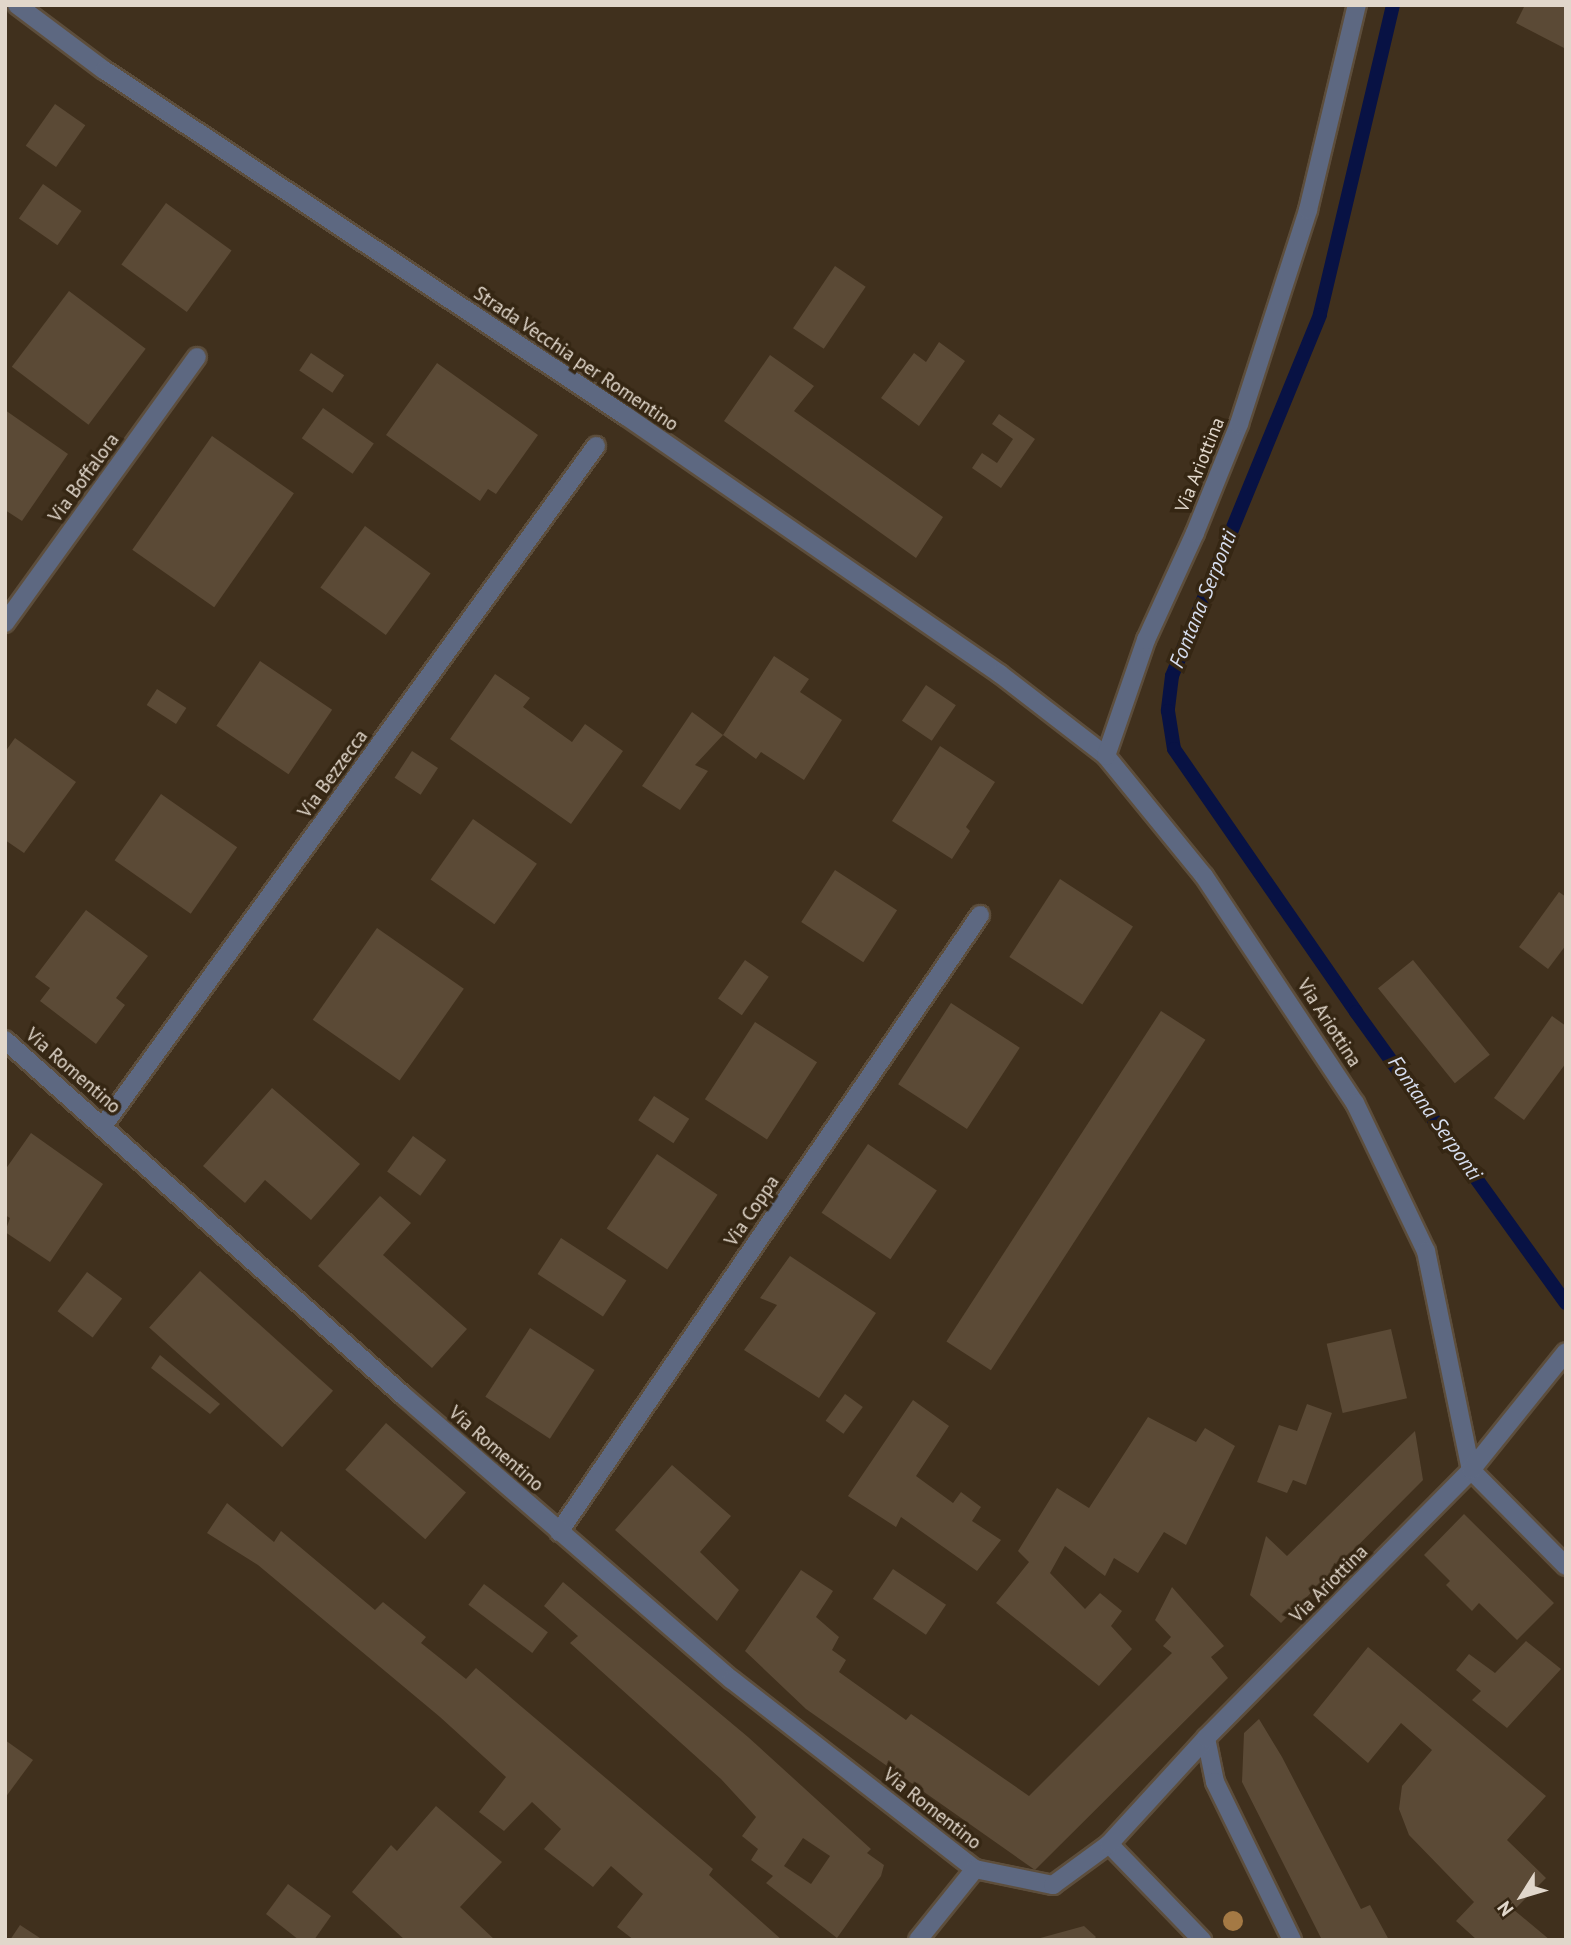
<!DOCTYPE html>
<style>
body{margin:0}
#map{position:relative;width:1571px;height:1945px;overflow:hidden;background:#40301d;font-family:"PT Sans",sans-serif}
div>[style]{position:absolute}
.stream>*{height:14px;margin:-7px;padding:0 7px;transform-origin:7px;border-radius:7px;background:#081244}
.building>*{inset:0;background:#5b4a36;transform-origin:0 0}
.roads{filter:drop-shadow(2px 0 #5d4e3c) drop-shadow(-2px 0 #5d4e3c) drop-shadow(0 2px #5d4e3c) drop-shadow(0 -2px #5d4e3c)}
.pedestrian>*{height:18px;margin:-9px;padding:0 9px;transform-origin:9px;border-radius:9px;background:#5d6881}
.minor>*{height:18px;margin:-9px;padding:0 9px;transform-origin:9px;border-radius:9px;background:#5d6881}
.tertiary>*{height:18px;margin:-9px;padding:0 9px;transform-origin:9px;border-radius:9px;background:#5d6881}
.trees>*{width:20px;height:20px;margin:-10px;border-radius:50%;background:#a47944}
span{translate:-50% -50%;white-space:nowrap;text-align:center;line-height:1.15;-webkit-text-stroke:7px #352613;paint-order:stroke}
.street-label{font-size:19px;color:#e1d7cb}
.water-label{font-size:21px;color:#d6ddee;font-style:italic}
.frame{position:absolute;inset:0;border:7px solid #e1d7cb;pointer-events:none}
.north{position:absolute;left:1487px;top:1861px;width:70px;height:70px;-webkit-text-stroke:5px #352613;paint-order:stroke;rotate:233deg;font-size:19px;font-weight:700;line-height:28px;text-align:center;color:#e1d7cb}
.north::after{content:'';display:block;margin:auto;width:24px;height:32px;background:#e1d7cb;clip-path:polygon(50% 0,100% 100%,50% 72%,0 100%)}
</style>
<div id="map">
<div class="stream">
<div style="left:1393px;top:5px;width:318px;rotate:103.3deg"></div>
<div style="left:1320px;top:315px;width:390px;rotate:112.3deg"></div>
<div style="left:1172px;top:676px;width:35px;rotate:97deg"></div>
<div style="left:1168px;top:711px;width:38px;rotate:81deg"></div>
<div style="left:1174px;top:749px;width:320px;rotate:55.3deg"></div>
<div style="left:1356px;top:1012px;width:359px;rotate:54.2deg"></div>
</div>
<div class="building">
<div style="clip-path:polygon(1525px 5px,1566px 5px,1566px 49px,1516px 23px)"></div>
<div style="left:55px;top:104px;width:37px;height:51px;rotate:35deg"></div>
<div style="left:43px;top:184px;width:47px;height:42px;rotate:35deg"></div>
<div style="left:166px;top:203px;width:81px;height:76px;rotate:36deg"></div>
<div style="left:835px;top:266px;width:37px;height:75px;rotate:34deg"></div>
<div style="left:69px;top:291px;width:96px;height:95px;rotate:37deg"></div>
<div style="clip-path:polygon(939px 342px,965px 361px,919px 426px,881px 398px,914px 353px,926px 362px)"></div>
<div style="left:311px;top:353px;width:40px;height:21px;rotate:34deg"></div>
<div style="clip-path:polygon(770px 355px,814px 386px,794px 411px,943px 517px,916px 558px,724px 421px)"></div>
<div style="clip-path:polygon(437px 363px,538px 435px,496px 494px,488px 489px,480px 501px,386px 435px)"></div>
<div style="left:323px;top:408px;width:62px;height:37px;rotate:35deg"></div>
<div style="clip-path:polygon(5px 410px,68px 454px,22px 521px,5px 510px)"></div>
<div style="clip-path:polygon(999px 414px,1035px 439px,1001px 488px,972px 468px,982px 453px,997px 463px,1013px 439px,992px 424px)"></div>
<div style="left:212px;top:436px;width:100px;height:139px;rotate:35deg"></div>
<div style="left:365px;top:526px;width:81px;height:76px;rotate:36deg"></div>
<div style="clip-path:polygon(774px 656px,809px 679px,800px 692px,842px 720px,804px 780px,761px 752px,756px 759px,723px 735px)"></div>
<div style="left:260px;top:661px;width:87px;height:78px;rotate:34deg"></div>
<div style="clip-path:polygon(495px 674px,530px 698px,523px 707px,572px 742px,585px 724px,623px 751px,571px 824px,450px 739px)"></div>
<div style="left:926px;top:685px;width:36px;height:43px;rotate:34deg"></div>
<div style="left:157px;top:689px;width:35px;height:19px;rotate:33deg"></div>
<div style="clip-path:polygon(692px 712px,723px 735px,695px 765px,708px 771px,680px 810px,642px 786px)"></div>
<div style="clip-path:polygon(15px 738px,76px 782px,24px 853px,5px 840px,5px 752px)"></div>
<div style="clip-path:polygon(940px 746px,995px 782px,966px 827px,970px 831px,952px 859px,892px 821px)"></div>
<div style="left:412px;top:751px;width:31px;height:32px;rotate:33deg"></div>
<div style="left:161px;top:794px;width:93px;height:81px;rotate:35deg"></div>
<div style="left:473px;top:819px;width:78px;height:74px;rotate:35deg"></div>
<div style="left:835px;top:870px;width:74px;height:62px;rotate:33deg"></div>
<div style="left:1060px;top:879px;width:87px;height:93px;rotate:33deg"></div>
<div style="clip-path:polygon(1559px 892px,1566px 897px,1566px 945px,1548px 969px,1519px 947px)"></div>
<div style="clip-path:polygon(86px 910px,148px 956px,116px 998px,125px 1005px,96px 1044px,40px 1001px,50px 988px,35px 977px)"></div>
<div style="left:377px;top:928px;width:106px;height:112px;rotate:35deg"></div>
<div style="left:745px;top:960px;width:29px;height:47px;rotate:35deg"></div>
<div style="left:1413px;top:960px;width:122px;height:45px;rotate:51deg"></div>
<div style="left:951px;top:1003px;width:82px;height:97px;rotate:33deg"></div>
<div style="left:1161px;top:1011px;width:53px;height:394px;rotate:33deg"></div>
<div style="clip-path:polygon(1552px 1016px,1566px 1026px,1566px 1063px,1524px 1120px,1494px 1098px)"></div>
<div style="left:755px;top:1022px;width:74px;height:92px;rotate:33deg"></div>
<div style="clip-path:polygon(272px 1088px,360px 1164px,311px 1220px,265px 1180px,245px 1203px,203px 1166px)"></div>
<div style="left:654px;top:1096px;width:42px;height:29px;rotate:33deg"></div>
<div style="clip-path:polygon(31px 1133px,103px 1184px,50px 1262px,5px 1232px,10px 1218px,5px 1215px,5px 1170px)"></div>
<div style="left:413px;top:1136px;width:41px;height:44px;rotate:36deg"></div>
<div style="left:868px;top:1144px;width:83px;height:83px;rotate:34deg"></div>
<div style="left:657px;top:1154px;width:73px;height:90px;rotate:34deg"></div>
<div style="clip-path:polygon(380px 1196px,411px 1223px,383px 1255px,467px 1329px,432px 1368px,318px 1266px)"></div>
<div style="left:561px;top:1238px;width:78px;height:43px;rotate:33deg"></div>
<div style="clip-path:polygon(790px 1256px,876px 1313px,819px 1398px,744px 1350px,777px 1305px,760px 1298px)"></div>
<div style="left:200px;top:1271px;width:179px;height:76px;rotate:42deg"></div>
<div style="left:87px;top:1272px;width:44px;height:49px;rotate:37deg"></div>
<div style="left:530px;top:1328px;width:77px;height:82px;rotate:33deg"></div>
<div style="left:1391px;top:1329px;width:71px;height:66px;rotate:77deg"></div>
<div style="clip-path:polygon(160px 1355px,220px 1404px,210px 1414px,151px 1368px)"></div>
<div style="left:845px;top:1394px;width:22px;height:33px;rotate:36deg"></div>
<div style="clip-path:polygon(913px 1400px,949px 1426px,916px 1476px,953px 1503px,961px 1492px,981px 1507px,972px 1521px,1001px 1540px,977px 1571px,901px 1517px,896px 1527px,848px 1496px)"></div>
<div style="clip-path:polygon(1307px 1404px,1332px 1413px,1306px 1485px,1293px 1480px,1287px 1493px,1257px 1482px,1279px 1425px,1297px 1431px)"></div>
<div style="clip-path:polygon(1148px 1417px,1196px 1442px,1205px 1428px,1235px 1446px,1186px 1545px,1164px 1532px,1138px 1573px,1114px 1558px,1105px 1576px,1065px 1546px,1050px 1573px,1085px 1609px,1100px 1593px,1122px 1611px,1111px 1626px,1132px 1649px,1099px 1686px,996px 1603px,1029px 1562px,1018px 1551px,1057px 1488px,1089px 1508px)"></div>
<div style="left:386px;top:1423px;width:106px;height:62px;rotate:41deg"></div>
<div style="clip-path:polygon(1415px 1431px,1423px 1480px,1281px 1623px,1250px 1595px,1266px 1536px,1287px 1556px)"></div>
<div style="clip-path:polygon(672px 1465px,731px 1516px,700px 1552px,739px 1590px,717px 1621px,615px 1530px)"></div>
<div style="clip-path:polygon(227px 1503px,274px 1542px,281px 1531px,375px 1610px,383px 1602px,426px 1637px,421px 1643px,466px 1679px,476px 1668px,713px 1869px,709px 1875px,782px 1940px,634px 1940px,617px 1927px,643px 1894px,611px 1866px,593px 1887px,544px 1849px,561px 1829px,532px 1802px,504px 1831px,479px 1812px,506px 1777px,440px 1717px,258px 1565px,207px 1533px)"></div>
<div style="clip-path:polygon(1464px 1514px,1554px 1603px,1517px 1640px,1479px 1603px,1472px 1611px,1446px 1585px,1450px 1581px,1424px 1555px)"></div>
<div style="left:893px;top:1569px;width:64px;height:36px;rotate:34deg"></div>
<div style="clip-path:polygon(801px 1570px,833px 1591px,816px 1617px,839px 1637px,832px 1650px,846px 1660px,839px 1672px,906px 1720px,911px 1714px,1029px 1796px,1172px 1653px,1163px 1646px,1171px 1637px,1155px 1620px,1172px 1587px,1224px 1646px,1211px 1657px,1228px 1678px,1035px 1870px,806px 1709px,745px 1651px)"></div>
<div style="clip-path:polygon(evenodd,563px 1582px,748px 1737px,871px 1849px,867px 1853px,884px 1865px,881px 1876px,837px 1938px,766px 1883px,773px 1876px,751px 1860px,758px 1849px,742px 1836px,756px 1817px,721px 1779px,570px 1643px,578px 1636px,544px 1606px,563px 1582px,803px 1838px,830px 1856px,811px 1884px,784px 1866px,803px 1838px)"></div>
<div style="left:484px;top:1584px;width:80px;height:26px;rotate:37deg"></div>
<div style="clip-path:polygon(1526px 1641px,1561px 1669px,1507px 1728px,1472px 1700px,1481px 1691px,1456px 1670px,1469px 1654px,1495px 1673px)"></div>
<div style="clip-path:polygon(1368px 1647px,1546px 1796px,1507px 1840px,1546px 1878px,1514px 1910px,1550px 1940px,1477px 1940px,1456px 1921px,1474px 1902px,1409px 1835px,1399px 1809px,1402px 1786px,1432px 1750px,1401px 1723px,1368px 1763px,1313px 1715px)"></div>
<div style="clip-path:polygon(1259px 1719px,1282px 1757px,1361px 1909px,1370px 1905px,1389px 1940px,1322px 1940px,1242px 1782px,1244px 1733px)"></div>
<div style="clip-path:polygon(5px 1740px,33px 1760px,5px 1798px)"></div>
<div style="clip-path:polygon(436px 1806px,502px 1862px,460px 1907px,495px 1940px,405px 1940px,352px 1892px,391px 1845px,397px 1851px)"></div>
<div style="clip-path:polygon(288px 1884px,331px 1916px,314px 1940px,299px 1940px,266px 1914px)"></div>
<div style="clip-path:polygon(20px 1925px,43px 1940px,10px 1940px)"></div>
<div style="clip-path:polygon(1084px 1926px,1096px 1937px,1093px 1940px,1033px 1940px)"></div>
</div>
<div class="roads">
<div class="pedestrian">
<div style="left:1206px;top:1738px;width:45px;rotate:78.4deg"></div>
<div style="left:1215px;top:1782px;width:176px;rotate:64deg"></div>
</div>
<div class="minor">
<div style="left:17px;top:5px;width:109px;rotate:36.8deg"></div>
<div style="left:104px;top:70px;width:626px;rotate:33.54deg"></div>
<div style="left:626px;top:416px;width:454px;rotate:34.6deg"></div>
<div style="left:1000px;top:674px;width:134px;rotate:37.7deg"></div>
<div style="left:1106px;top:756px;width:155px;rotate:50.8deg"></div>
<div style="left:1204px;top:876px;width:273px;rotate:56.4deg"></div>
<div style="left:1355px;top:1103px;width:164px;rotate:64.4deg"></div>
<div style="left:1426px;top:1251px;width:224px;rotate:78.4deg"></div>
<div style="left:5px;top:623px;width:328px;rotate:-54.2deg"></div>
<div style="left:1106px;top:756px;width:123px;rotate:-71deg"></div>
<div style="left:1146px;top:640px;width:118px;rotate:-65.4deg"></div>
<div style="left:1195px;top:533px;width:118px;rotate:-68deg"></div>
<div style="left:1239px;top:424px;width:225px;rotate:-72.1deg"></div>
<div style="left:1308px;top:210px;width:211px;rotate:-76.6deg"></div>
<div style="left:103px;top:1126px;width:840px;rotate:-54.06deg"></div>
<div style="left:1471px;top:1470px;width:135px;rotate:45.3deg"></div>
<div style="left:559px;top:1532px;width:747px;rotate:-55.69deg"></div>
<div style="left:1109px;top:1844px;width:134px;rotate:45.9deg"></div>
<div style="left:975px;top:1869px;width:80px;rotate:11.6deg"></div>
<div style="left:1053px;top:1885px;width:69px;rotate:-36.2deg"></div>
<div style="left:1109px;top:1844px;width:144px;rotate:-47.5deg"></div>
<div style="left:1206px;top:1738px;width:377px;rotate:-45.3deg"></div>
<div style="left:1471px;top:1470px;width:151px;rotate:-51.2deg"></div>
</div>
<div class="tertiary">
<div style="left:5px;top:1040px;width:536px;rotate:41.75deg"></div>
<div style="left:405px;top:1397px;width:432px;rotate:40.9deg"></div>
<div style="left:732px;top:1680px;width:308px;rotate:37.9deg"></div>
<div style="left:975px;top:1869px;width:91px;rotate:128.8deg"></div>
</div>
</div>
<div class="trees">
<div style="left:1233px;top:1921px"></div>
</div>
<div class="street-label">
<span style="left:576px;top:359px;rotate:34deg">Strada Vecchia per Romentino</span>
<span style="left:1200px;top:465px;rotate:-68deg">Via Ariottina</span>
<span style="left:84px;top:478px;rotate:-54deg">Via Boffalora</span>
<span style="left:333px;top:774px;rotate:-54deg">Via Bezzecca</span>
<span style="left:1329px;top:1023px;rotate:57deg">Via Ariottina</span>
<span style="left:73px;top:1071px;rotate:41deg">Via Romentino</span>
<span style="left:752px;top:1211px;rotate:-56deg">Via Coppa</span>
<span style="left:496px;top:1449px;rotate:41deg">Via Romentino</span>
<span style="left:1329px;top:1584px;rotate:-45deg">Via Ariottina</span>
<span style="left:932px;top:1809px;rotate:38deg">Via Romentino</span>
</div>
<div class="water-label">
<span style="left:1203px;top:599px;rotate:-68deg">Fontana Serponti</span>
<span style="left:1435px;top:1118px;rotate:55deg">Fontana Serponti</span>
</div>
<div class="frame"></div>
<div class="north">N</div>
</div>
